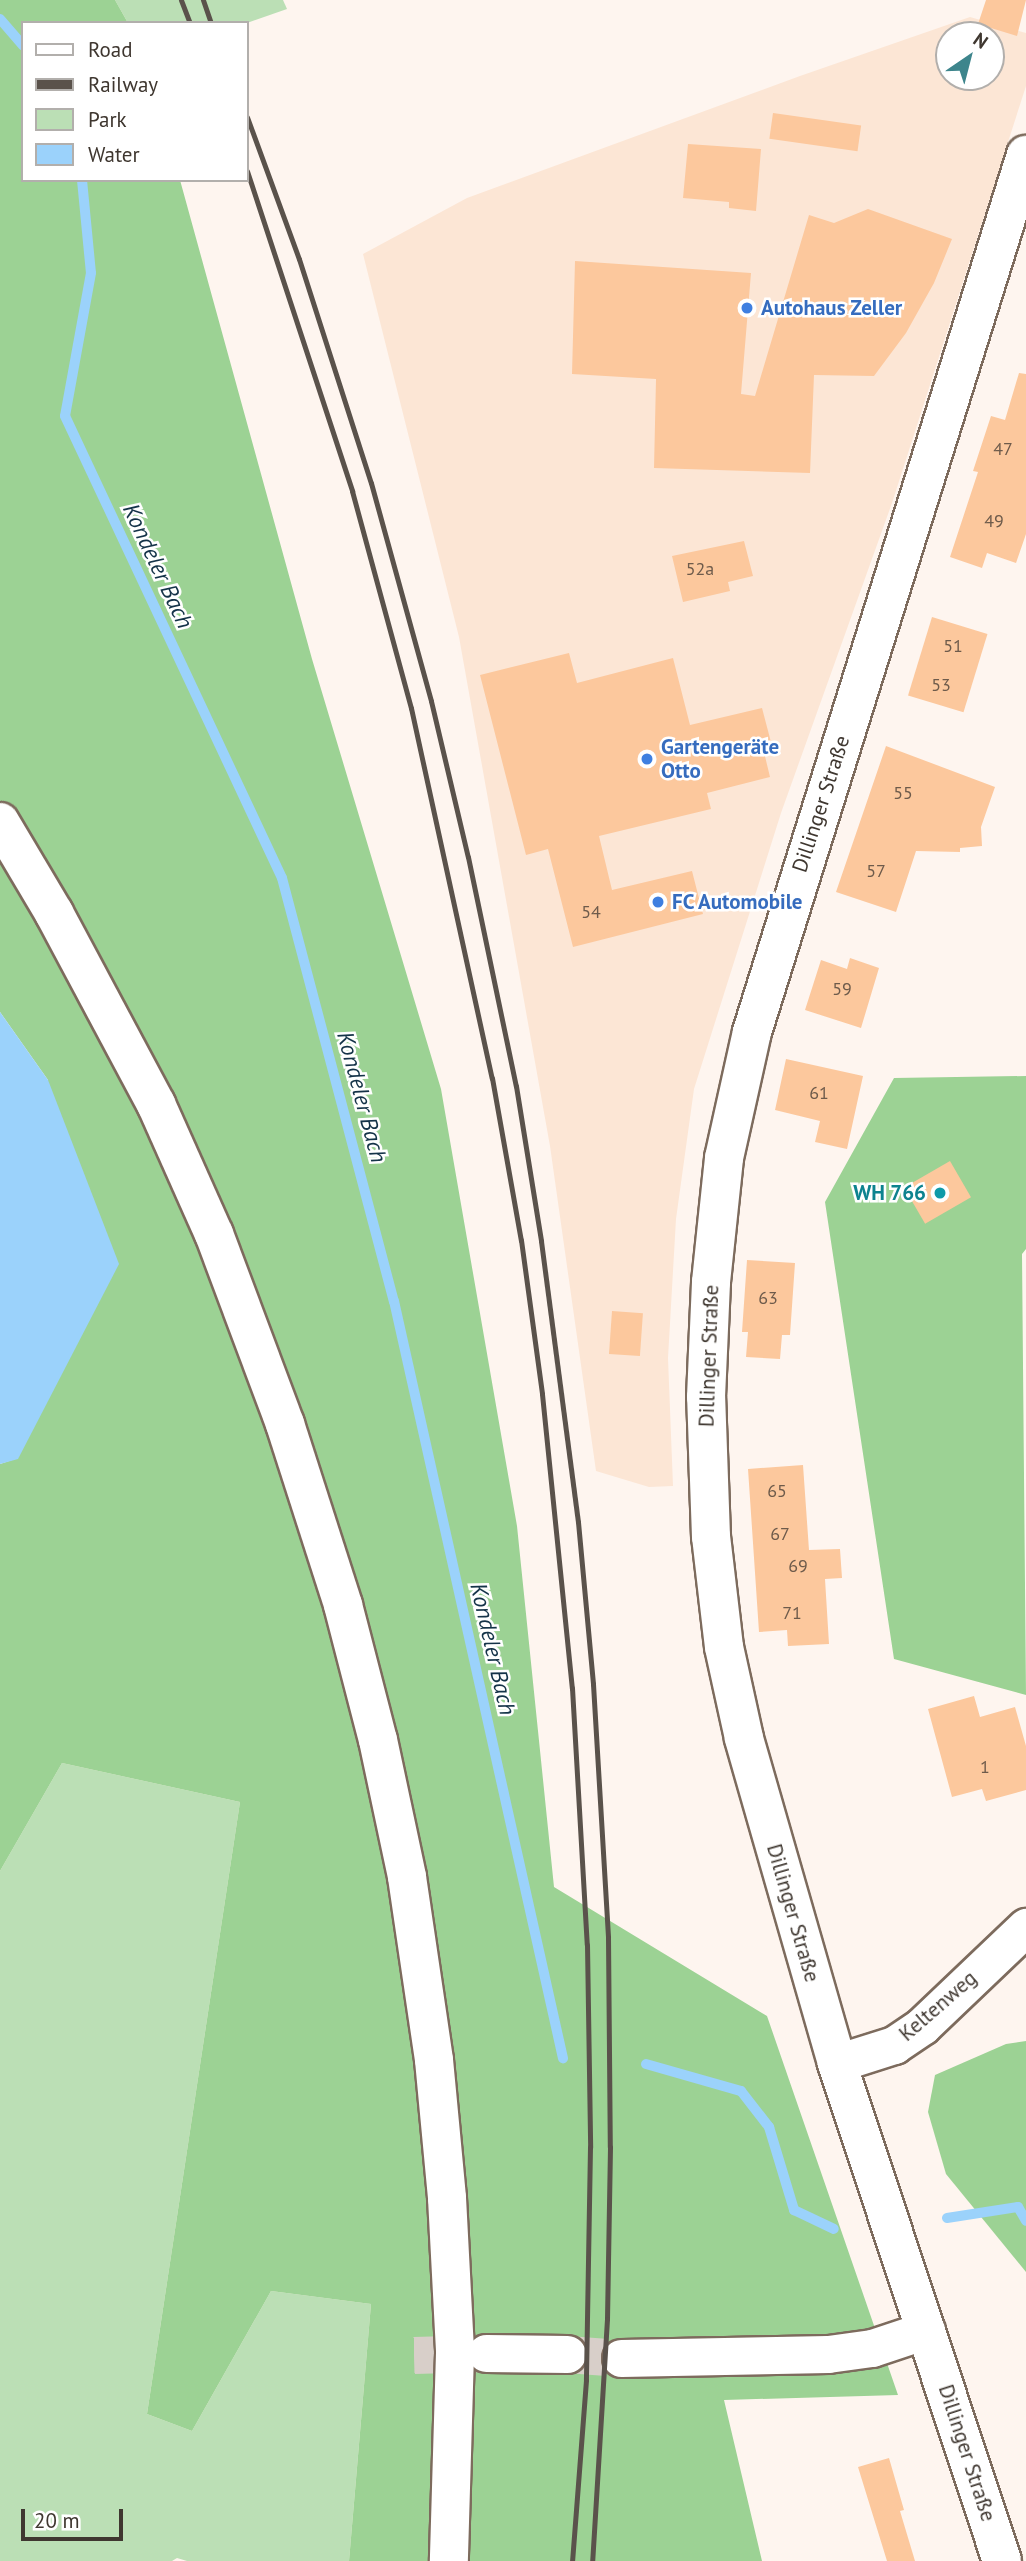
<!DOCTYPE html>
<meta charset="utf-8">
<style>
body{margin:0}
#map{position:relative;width:1026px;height:2561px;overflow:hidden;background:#fef5ef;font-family:"PT Sans",sans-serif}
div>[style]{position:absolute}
.built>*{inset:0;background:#fce6d5}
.green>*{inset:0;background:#bbdfb5}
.forest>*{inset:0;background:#9cd294}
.water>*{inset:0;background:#9bd2fb}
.stream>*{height:10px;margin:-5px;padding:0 5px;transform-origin:5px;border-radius:5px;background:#9bd2fb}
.building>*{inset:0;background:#fcc89d;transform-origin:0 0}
.minor-tunnel>*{height:37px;margin-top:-18.5px;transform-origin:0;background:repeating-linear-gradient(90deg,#d8cfc9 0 37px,transparent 0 55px)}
.roads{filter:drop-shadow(2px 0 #7d6b5d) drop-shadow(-2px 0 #7d6b5d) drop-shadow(0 2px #7d6b5d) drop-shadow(0 -2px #7d6b5d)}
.minor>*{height:37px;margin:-18.5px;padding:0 18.5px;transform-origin:18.5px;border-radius:18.5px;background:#fff}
.tertiary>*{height:38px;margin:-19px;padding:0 19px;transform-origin:19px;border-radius:19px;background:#fff}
.secondary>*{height:38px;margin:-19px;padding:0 19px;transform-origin:19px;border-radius:19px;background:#fff}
.rail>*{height:5px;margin:-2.5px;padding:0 2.5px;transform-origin:2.5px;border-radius:2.5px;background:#5a524b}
.dots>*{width:19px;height:19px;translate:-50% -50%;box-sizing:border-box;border:4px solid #fff;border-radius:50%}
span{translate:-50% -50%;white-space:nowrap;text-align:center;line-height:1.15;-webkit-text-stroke:5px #fff;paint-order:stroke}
.number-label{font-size:18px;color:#6e5b4b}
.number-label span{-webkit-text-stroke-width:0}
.shop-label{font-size:21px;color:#366cbe;font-weight:700}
.left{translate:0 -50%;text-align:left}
.street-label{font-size:21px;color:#3f3730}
.culture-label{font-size:21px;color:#0d838f;font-weight:700}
.right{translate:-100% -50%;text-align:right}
.water-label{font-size:23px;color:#143348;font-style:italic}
.legend{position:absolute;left:21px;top:21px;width:228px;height:161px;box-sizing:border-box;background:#fff;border:2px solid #b2afac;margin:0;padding:9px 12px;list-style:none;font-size:21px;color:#3f3730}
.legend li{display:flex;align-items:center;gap:14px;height:35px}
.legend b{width:35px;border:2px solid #b2afac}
.north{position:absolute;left:935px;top:21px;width:70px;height:70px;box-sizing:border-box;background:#fff;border:2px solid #b2afac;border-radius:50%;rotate:35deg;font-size:19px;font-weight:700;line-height:28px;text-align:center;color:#3f3730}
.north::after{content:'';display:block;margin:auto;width:24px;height:32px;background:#3d858c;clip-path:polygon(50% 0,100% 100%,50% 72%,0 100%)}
.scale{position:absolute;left:21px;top:2509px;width:102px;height:32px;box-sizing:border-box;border:4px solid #3f3730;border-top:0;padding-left:9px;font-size:21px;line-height:24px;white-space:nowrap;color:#3f3730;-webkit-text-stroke:5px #fff;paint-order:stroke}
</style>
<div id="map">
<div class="built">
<div style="clip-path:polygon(evenodd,970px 17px,1026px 33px,1026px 86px,892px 503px,781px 813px,694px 1089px,676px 1219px,668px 1358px,673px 1486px,649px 1487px,596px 1471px,550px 1146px,459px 637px,363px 254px,467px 198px,800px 76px,970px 17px,949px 35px,991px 35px,991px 77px,949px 77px,949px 35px)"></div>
</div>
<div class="green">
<div style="clip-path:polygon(115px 0,283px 0,287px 9px,247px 23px,128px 23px)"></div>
<div style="clip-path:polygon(62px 1763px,240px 1802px,147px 2414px,192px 2431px,271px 2291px,371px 2304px,349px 2561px,187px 2561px,177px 2558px,172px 2561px,0 2561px,0 1871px)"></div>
</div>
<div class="forest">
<div style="clip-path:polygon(0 0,115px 0,128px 23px,23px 23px,23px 180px,180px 180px,312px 659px,441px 1089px,517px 1526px,554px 1887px,767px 2016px,898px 2395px,724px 2400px,762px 2561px,349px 2561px,371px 2304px,271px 2291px,192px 2431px,147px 2414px,240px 1802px,62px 1763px,0 1871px,0 1464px,18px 1458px,48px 1080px,0 1012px)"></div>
<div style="clip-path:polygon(1026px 1076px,1026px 1249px,1022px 1254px,1026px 1695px,894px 1659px,825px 1202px,894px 1078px)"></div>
<div style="clip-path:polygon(1026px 2041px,1026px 2272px,946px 2174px,928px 2112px,935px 2075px,1006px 2044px)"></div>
</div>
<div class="water">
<div style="clip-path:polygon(0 1012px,48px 1080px,119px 1264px,18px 1459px,0 1464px)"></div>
</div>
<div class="stream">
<div style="left:0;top:19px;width:35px;rotate:49deg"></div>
<div style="left:82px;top:180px;width:93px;rotate:84.5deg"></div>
<div style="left:91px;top:273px;width:145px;rotate:100.3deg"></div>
<div style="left:65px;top:416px;width:510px;rotate:64.84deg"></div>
<div style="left:282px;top:878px;width:438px;rotate:75.2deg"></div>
<div style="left:394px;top:1301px;width:776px;rotate:77.42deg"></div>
<div style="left:646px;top:2064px;width:99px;rotate:15.9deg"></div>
<div style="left:741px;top:2091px;width:46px;rotate:52.1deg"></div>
<div style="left:769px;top:2127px;width:87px;rotate:73.2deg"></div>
<div style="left:794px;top:2210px;width:44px;rotate:25.4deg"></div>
<div style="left:947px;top:2218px;width:72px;rotate:-8.8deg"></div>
<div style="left:1018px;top:2207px;width:16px;rotate:60deg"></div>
</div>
<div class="building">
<div style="clip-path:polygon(986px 0,1026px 0,1017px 36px,978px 24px)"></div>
<div style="left:773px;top:113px;width:89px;height:26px;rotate:8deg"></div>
<div style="clip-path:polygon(688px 144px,761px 149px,756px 211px,729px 208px,729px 202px,683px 198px)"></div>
<div style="clip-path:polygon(868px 209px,952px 239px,934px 283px,906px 333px,874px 376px,814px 375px,810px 473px,654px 468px,656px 379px,572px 374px,575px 261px,751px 273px,741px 394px,755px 396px,809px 215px,834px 223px)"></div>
<div style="clip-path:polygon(1019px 373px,1026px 374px,1026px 534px,1016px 563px,987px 553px,982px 568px,950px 557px,978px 472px,973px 471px,991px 416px,1005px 420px)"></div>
<div style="clip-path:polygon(744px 541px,753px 576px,728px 582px,730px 591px,683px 602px,672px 556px)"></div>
<div style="left:932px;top:617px;width:58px;height:82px;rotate:17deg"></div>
<div style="clip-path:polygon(569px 653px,577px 683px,673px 658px,690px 725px,762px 708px,772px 746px,763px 748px,770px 777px,707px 793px,711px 809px,599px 836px,612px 890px,692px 871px,703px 914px,573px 947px,548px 849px,526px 855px,480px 675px)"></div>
<div style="clip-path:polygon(886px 746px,995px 787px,981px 827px,982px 846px,960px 848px,960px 852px,916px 851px,896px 912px,836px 892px)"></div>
<div style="clip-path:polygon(850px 958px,879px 968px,861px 1028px,805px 1010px,821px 960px,847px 969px)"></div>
<div style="clip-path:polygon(786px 1059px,863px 1076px,847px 1149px,815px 1142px,820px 1121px,775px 1110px)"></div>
<div style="left:950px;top:1161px;width:42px;height:53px;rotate:60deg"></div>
<div style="clip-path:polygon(747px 1260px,795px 1263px,790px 1335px,782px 1335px,780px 1359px,746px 1357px,748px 1332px,742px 1332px)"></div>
<div style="left:612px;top:1311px;width:31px;height:43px;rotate:4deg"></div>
<div style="clip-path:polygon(803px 1465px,809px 1550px,840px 1549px,842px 1578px,825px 1579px,829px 1644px,788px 1646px,787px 1630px,759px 1632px,748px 1469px)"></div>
<div style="clip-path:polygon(974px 1696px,980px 1717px,1015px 1707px,1026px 1746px,1026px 1790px,986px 1801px,982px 1789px,952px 1797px,928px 1709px)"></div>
<div style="clip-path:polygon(889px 2458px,904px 2510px,900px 2511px,915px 2561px,887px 2561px,858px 2467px)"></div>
</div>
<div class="minor-tunnel">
<div style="left:567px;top:2354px;width:54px;rotate:4.2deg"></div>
<div style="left:414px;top:2355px;width:72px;rotate:-1.6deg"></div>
</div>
<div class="roads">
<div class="minor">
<div style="left:837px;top:2063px;width:60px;rotate:-17.5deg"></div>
<div style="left:894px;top:2045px;width:34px;rotate:-34deg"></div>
<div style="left:922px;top:2026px;width:144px;rotate:-43.6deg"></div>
<div style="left:486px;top:2353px;width:81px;rotate:0.7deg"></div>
<div style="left:621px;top:2358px;width:207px;rotate:-1.1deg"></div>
<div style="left:828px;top:2354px;width:44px;rotate:-7.8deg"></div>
<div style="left:872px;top:2348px;width:57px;rotate:-18.4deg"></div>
</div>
<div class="tertiary">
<div style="left:1002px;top:2561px;width:525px;rotate:-108.33deg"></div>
<div style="left:837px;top:2063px;width:338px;rotate:-106deg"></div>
<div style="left:744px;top:1738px;width:93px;rotate:-102.4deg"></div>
<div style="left:724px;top:1647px;width:111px;rotate:-96.7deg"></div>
<div style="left:711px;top:1537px;width:140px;rotate:-92deg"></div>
<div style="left:706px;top:1397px;width:115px;rotate:-87.5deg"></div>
<div style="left:711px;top:1282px;width:125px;rotate:-84deg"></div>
<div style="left:724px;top:1158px;width:129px;rotate:-77.5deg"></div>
<div style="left:752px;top:1032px;width:919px;rotate:-72.65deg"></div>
</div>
<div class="secondary">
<div style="left:0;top:822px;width:106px;rotate:59.3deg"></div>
<div style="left:54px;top:913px;width:217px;rotate:61.9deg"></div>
<div style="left:156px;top:1104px;width:142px;rotate:66deg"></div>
<div style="left:214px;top:1234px;width:203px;rotate:69.5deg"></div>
<div style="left:285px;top:1424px;width:190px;rotate:72.2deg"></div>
<div style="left:343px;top:1605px;width:139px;rotate:75.5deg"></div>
<div style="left:378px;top:1740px;width:140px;rotate:78deg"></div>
<div style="left:407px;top:1877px;width:185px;rotate:81.6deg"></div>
<div style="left:434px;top:2060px;width:139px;rotate:84.6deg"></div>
<div style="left:447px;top:2198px;width:155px;rotate:87deg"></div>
<div style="left:455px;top:2353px;width:208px;rotate:91.7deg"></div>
</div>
</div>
<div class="rail">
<div style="left:181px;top:0;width:25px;rotate:69deg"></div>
<div style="left:203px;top:0;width:24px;rotate:71deg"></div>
<div style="left:247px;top:117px;width:151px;rotate:69.9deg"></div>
<div style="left:299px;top:259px;width:235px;rotate:72.2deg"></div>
<div style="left:371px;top:483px;width:226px;rotate:74.6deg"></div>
<div style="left:431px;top:701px;width:160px;rotate:76.7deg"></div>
<div style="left:468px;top:857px;width:234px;rotate:78.2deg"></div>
<div style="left:516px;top:1086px;width:157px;rotate:80.8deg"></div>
<div style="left:541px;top:1241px;width:283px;rotate:82.5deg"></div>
<div style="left:578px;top:1522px;width:163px;rotate:84.7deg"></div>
<div style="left:593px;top:1684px;width:254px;rotate:86.6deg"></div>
<div style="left:608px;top:1938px;width:209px;rotate:89.5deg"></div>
<div style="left:610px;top:2147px;width:172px;rotate:91deg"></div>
<div style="left:607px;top:2319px;width:242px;rotate:93.5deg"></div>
<div style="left:247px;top:171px;width:337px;rotate:71.8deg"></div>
<div style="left:352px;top:491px;width:225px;rotate:74.8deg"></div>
<div style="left:411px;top:708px;width:379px;rotate:77.7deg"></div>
<div style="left:492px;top:1078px;width:165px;rotate:79.9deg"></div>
<div style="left:521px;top:1240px;width:155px;rotate:82.2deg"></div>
<div style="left:542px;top:1394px;width:296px;rotate:84.2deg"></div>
<div style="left:572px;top:1688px;width:257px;rotate:86.7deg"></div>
<div style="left:587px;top:1945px;width:202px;rotate:89.1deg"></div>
<div style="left:590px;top:2147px;width:233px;rotate:91deg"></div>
<div style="left:586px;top:2380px;width:182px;rotate:94.4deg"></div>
</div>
<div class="dots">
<div style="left:747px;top:308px;background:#3f7fe0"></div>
<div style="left:647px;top:759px;background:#3f7fe0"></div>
<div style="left:658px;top:902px;background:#3f7fe0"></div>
<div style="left:940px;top:1193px;background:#0f9aa8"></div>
</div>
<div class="number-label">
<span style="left:1003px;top:449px">47</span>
<span style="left:994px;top:521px">49</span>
<span style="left:700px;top:569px">52a</span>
<span style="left:953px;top:646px">51</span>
<span style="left:941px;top:685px">53</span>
<span style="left:903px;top:793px">55</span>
<span style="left:876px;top:871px">57</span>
<span style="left:591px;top:912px">54</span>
<span style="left:842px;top:989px">59</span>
<span style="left:819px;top:1093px">61</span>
<span style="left:768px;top:1298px">63</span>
<span style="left:777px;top:1491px">65</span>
<span style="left:780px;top:1534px">67</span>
<span style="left:798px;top:1566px">69</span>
<span style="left:792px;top:1613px">71</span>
<span style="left:985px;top:1767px">1</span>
</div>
<div class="shop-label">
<span class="left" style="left:761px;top:308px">Autohaus Zeller</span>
<span class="left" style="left:661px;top:759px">Gartengeräte<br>Otto</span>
<span class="left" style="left:672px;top:902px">FC Automobile</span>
</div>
<div class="street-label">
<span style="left:821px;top:804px;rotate:-72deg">Dillinger Straße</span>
<span style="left:709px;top:1356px;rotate:-88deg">Dillinger Straße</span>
<span style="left:793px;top:1913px;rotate:74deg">Dillinger Straße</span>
<span style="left:938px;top:2006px;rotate:-41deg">Keltenweg</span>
<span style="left:967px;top:2453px;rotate:72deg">Dillinger Straße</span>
</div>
<div class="culture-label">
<span class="right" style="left:926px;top:1193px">WH 766</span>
</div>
<div class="water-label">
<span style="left:158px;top:566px;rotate:65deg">Kondeler Bach</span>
<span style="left:362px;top:1097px;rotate:75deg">Kondeler Bach</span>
<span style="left:493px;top:1649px;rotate:77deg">Kondeler Bach</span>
</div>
<ul class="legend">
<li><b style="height:9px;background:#fff"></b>Road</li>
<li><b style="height:9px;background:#5a524b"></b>Railway</li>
<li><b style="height:19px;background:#bbdfb5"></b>Park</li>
<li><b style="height:19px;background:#9bd2fb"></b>Water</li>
</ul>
<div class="north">N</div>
<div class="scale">20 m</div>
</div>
